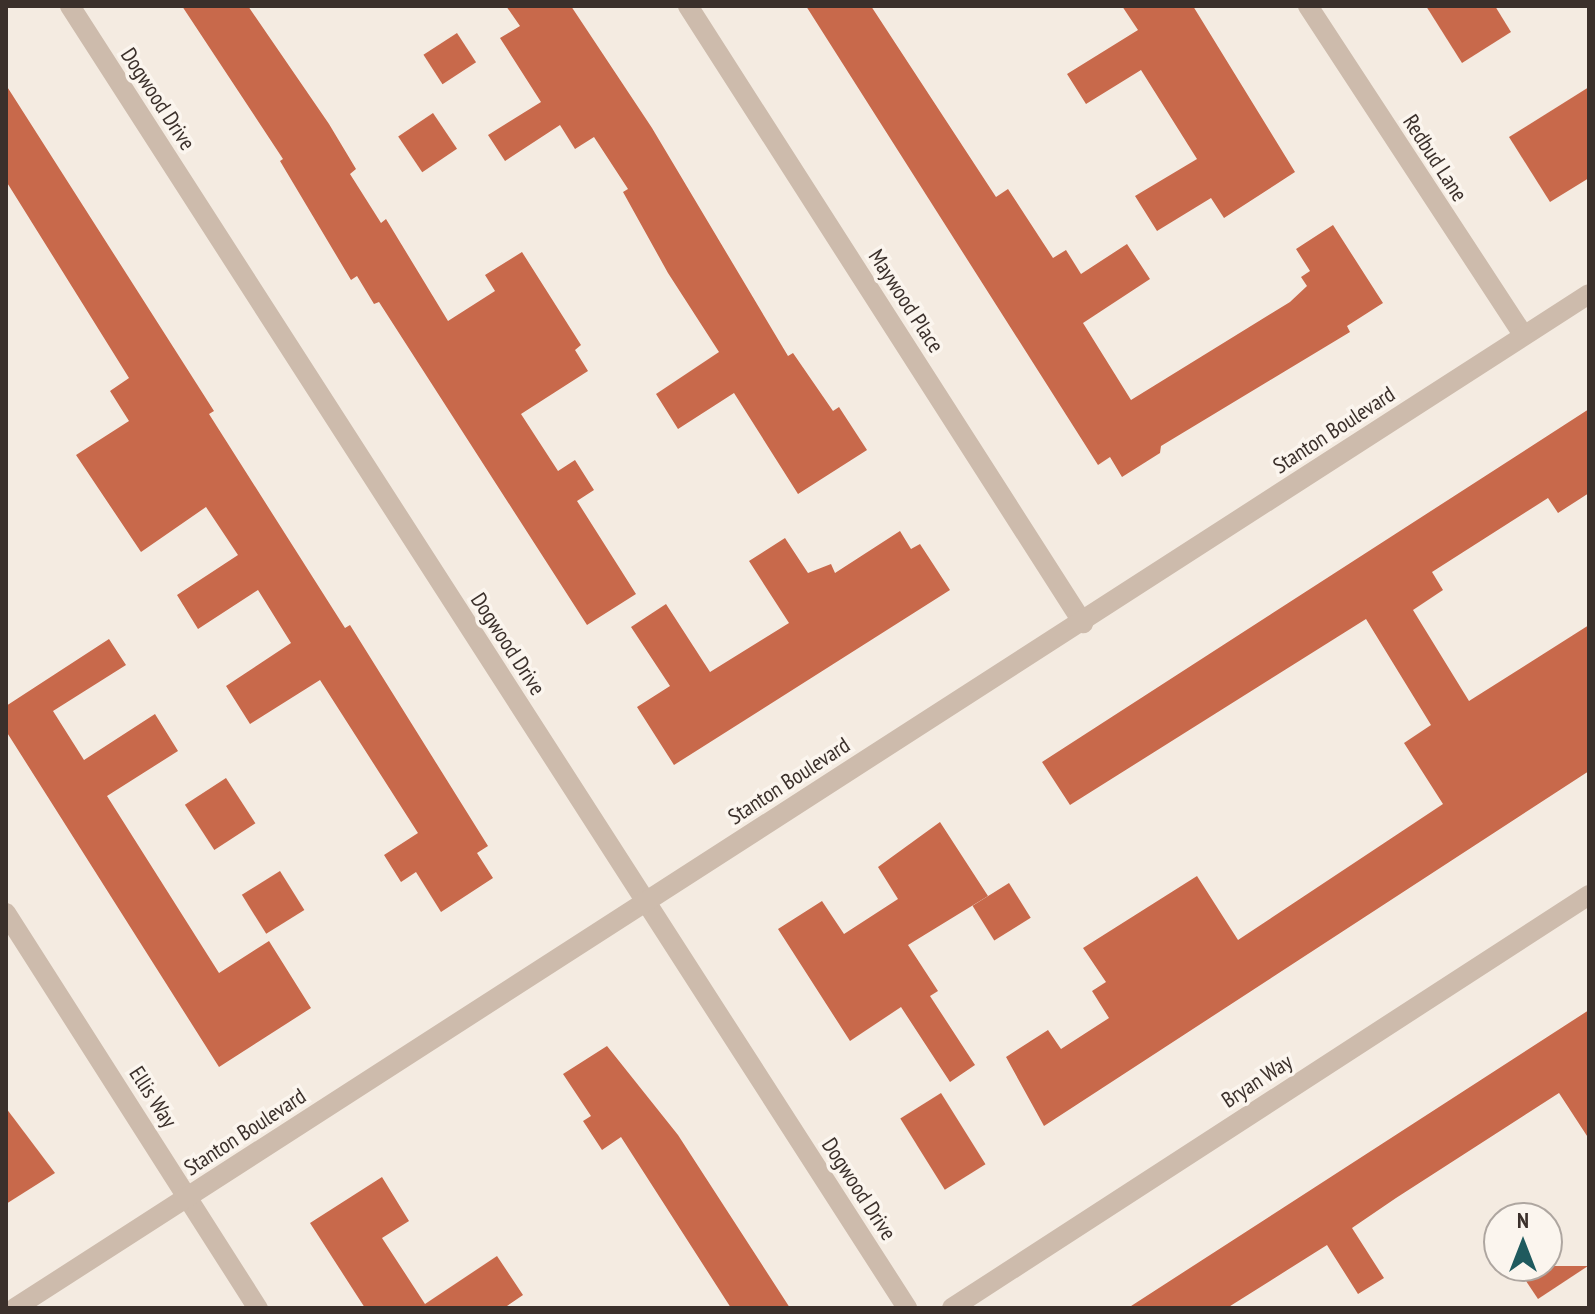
<!DOCTYPE html>
<style>
body{margin:0}
#map{position:relative;width:1595px;height:1314px;overflow:hidden;background:#f4ebe1;font-family:"PT Sans Narrow",sans-serif}
div>[style]{position:absolute}
.building>*{inset:0;background:#c8694b;transform-origin:0 0}
.minor>*{height:20px;margin:-10px;padding:0 10px;transform-origin:10px;border-radius:10px;background:#cdbbac}
span{translate:-50% -50%;white-space:nowrap;text-align:center;line-height:1.15;-webkit-text-stroke:7px #fbf5ee;paint-order:stroke}
.street-label{font-size:22px;color:#3b302b}
.frame{position:absolute;inset:0;border:8px solid #3b302b;pointer-events:none}
.north{position:absolute;left:1483px;top:1202px;width:80px;height:80px;box-sizing:border-box;background:#fbf5ee;border:2px solid #aea6a0;border-radius:50%;rotate:0deg;font-size:22px;font-weight:700;line-height:32px;text-align:center;color:#3b302b}
.north::after{content:'';display:block;margin:auto;width:28px;height:36px;background:#1f5a5e;clip-path:polygon(50% 0,100% 100%,50% 72%,0 100%)}
</style>
<div id="map">
<div class="building">
<div style="clip-path:polygon(182px 6px,248px 6px,329px 124px,356px 169px,350px 174px,381px 223px,386px 219px,448px 321px,495px 291px,485px 275px,522px 252px,581px 345px,575px 350px,588px 371px,521px 414px,558px 471px,575px 460px,594px 490px,577px 501px,636px 594px,587px 625px,379px 302px,374px 304px,357px 276px,351px 280px,280px 161px,283px 159px)"></div>
<div style="clip-path:polygon(506px 6px,571px 6px,652px 128px,788px 356px,793px 353px,833px 411px,839px 407px,867px 450px,798px 494px,734px 393px,678px 429px,656px 394px,719px 352px,668px 273px,623px 192px,628px 189px,594px 137px,575px 149px,560px 125px,505px 161px,488px 135px,541px 102px,500px 38px,520px 26px)"></div>
<div style="clip-path:polygon(806px 6px,871px 6px,996px 197px,1008px 189px,1053px 258px,1066px 250px,1081px 274px,1127px 244px,1150px 279px,1083px 323px,1131px 400px,1290px 302px,1307px 286px,1301px 277px,1310px 271px,1296px 249px,1333px 225px,1383px 303px,1347px 326px,1350px 332px,1161px 446px,1160px 453px,1122px 477px,1110px 457px,1098px 465px)"></div>
<div style="clip-path:polygon(1122px 6px,1193px 6px,1295px 172px,1224px 218px,1211px 198px,1157px 231px,1135px 196px,1197px 159px,1141px 70px,1086px 104px,1067px 74px,1138px 30px)"></div>
<div style="clip-path:polygon(1426px 6px,1495px 6px,1511px 32px,1462px 63px)"></div>
<div style="left:457px;top:33px;width:35px;height:40px;rotate:57deg"></div>
<div style="clip-path:polygon(6px 85px,214px 411px,209px 414px,345px 628px,350px 625px,488px 846px,477px 853px,493px 878px,441px 912px,416px 872px,401px 882px,384px 855px,418px 833px,320px 680px,250px 724px,226px 686px,291px 643px,258px 590px,198px 629px,177px 595px,238px 555px,206px 507px,141px 552px,76px 455px,129px 421px,110px 391px,129px 378px,6px 181px)"></div>
<div style="clip-path:polygon(1589px 87px,1589px 178px,1550px 202px,1509px 137px)"></div>
<div style="left:433px;top:113px;width:43px;height:42px;rotate:56deg"></div>
<div style="clip-path:polygon(1589px 409px,1589px 493px,1558px 513px,1548px 498px,1432px 572px,1443px 590px,1413px 610px,1469px 701px,1589px 625px,1589px 771px,1044px 1126px,1006px 1057px,1048px 1030px,1061px 1049px,1109px 1018px,1092px 991px,1106px 982px,1083px 948px,1197px 876px,1238px 940px,1443px 804px,1404px 743px,1431px 725px,1366px 619px,1070px 805px,1042px 762px)"></div>
<div style="clip-path:polygon(900px 531px,911px 549px,920px 544px,950px 590px,674px 765px,637px 707px,670px 686px,631px 627px,666px 604px,710px 672px,789px 623px,749px 561px,785px 538px,808px 573px,831px 564px,835px 573px)"></div>
<div style="clip-path:polygon(109px 639px,126px 665px,53px 711px,84px 760px,155px 714px,178px 751px,107px 796px,219px 973px,269px 941px,311px 1008px,219px 1067px,6px 731px,6px 706px)"></div>
<div style="left:226px;top:778px;width:54px;height:49px;rotate:57deg"></div>
<div style="clip-path:polygon(940px 822px,988px 896px,908px 945px,938px 991px,930px 996px,975px 1065px,950px 1082px,901px 1007px,850px 1041px,778px 929px,822px 901px,844px 934px,898px 899px,878px 867px)"></div>
<div style="left:280px;top:871px;width:46px;height:45px;rotate:58deg"></div>
<div style="left:1009px;top:883px;width:41px;height:43px;rotate:58deg"></div>
<div style="clip-path:polygon(1589px 1010px,1589px 1139px,1559px 1093px,1396px 1198px,1352px 1228px,1384px 1278px,1358px 1294px,1327px 1245px,1227px 1308px,1128px 1308px)"></div>
<div style="clip-path:polygon(607px 1046px,678px 1135px,790px 1308px,731px 1308px,621px 1137px,602px 1150px,583px 1121px,591px 1116px,563px 1074px)"></div>
<div style="left:941px;top:1093px;width:84px;height:48px;rotate:58deg"></div>
<div style="clip-path:polygon(6px 1108px,55px 1173px,6px 1204px)"></div>
<div style="clip-path:polygon(382px 1177px,409px 1221px,382px 1238px,425px 1304px,497px 1256px,523px 1295px,504px 1308px,365px 1308px,310px 1223px)"></div>
<div style="clip-path:polygon(1516px 1266px,1588px 1266px,1538px 1299px)"></div>
</div>
<div class="minor">
<div style="left:70px;top:6px;width:1548px;rotate:57.26deg"></div>
<div style="left:688px;top:6px;width:733px;rotate:57.37deg"></div>
<div style="left:1308px;top:6px;width:392px;rotate:56.8deg"></div>
<div style="left:6px;top:913px;width:469px;rotate:57.5deg"></div>
<div style="left:15px;top:1308px;width:1872px;rotate:-32.79deg"></div>
<div style="left:952px;top:1308px;width:759px;rotate:-32.96deg"></div>
</div>
<div class="street-label">
<span style="left:158px;top:99px;rotate:57deg">Dogwood Drive</span>
<span style="left:1435px;top:158px;rotate:57deg">Redbud Lane</span>
<span style="left:906px;top:301px;rotate:57deg">Maywood Place</span>
<span style="left:1334px;top:430px;rotate:-33deg">Stanton Boulevard</span>
<span style="left:508px;top:644px;rotate:57deg">Dogwood Drive</span>
<span style="left:789px;top:781px;rotate:-33deg">Stanton Boulevard</span>
<span style="left:1257px;top:1081px;rotate:-33deg">Bryan Way</span>
<span style="left:153px;top:1097px;rotate:57deg">Ellis Way</span>
<span style="left:245px;top:1132px;rotate:-33deg">Stanton Boulevard</span>
<span style="left:859px;top:1189px;rotate:57deg">Dogwood Drive</span>
</div>
<div class="frame"></div>
<div class="north">N</div>
</div>
